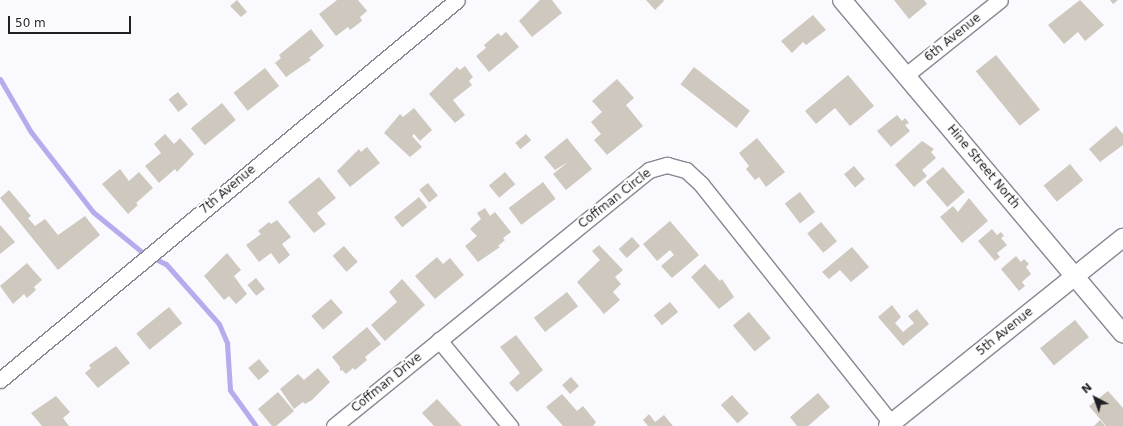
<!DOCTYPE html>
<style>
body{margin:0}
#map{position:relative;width:1123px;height:426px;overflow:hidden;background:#faf9fe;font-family:"DejaVu Sans",sans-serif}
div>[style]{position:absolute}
.stream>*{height:5px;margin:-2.5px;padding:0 2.5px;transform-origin:2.5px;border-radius:2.5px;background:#b7aaed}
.building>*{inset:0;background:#cec8be;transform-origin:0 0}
.roads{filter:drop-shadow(1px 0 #898792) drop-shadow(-1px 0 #898792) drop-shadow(0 1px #898792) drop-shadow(0 -1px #898792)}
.minor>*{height:15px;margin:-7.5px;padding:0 7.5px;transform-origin:7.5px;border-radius:7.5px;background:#fff}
.tertiary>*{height:18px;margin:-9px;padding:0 9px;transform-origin:9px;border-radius:9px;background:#fff}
span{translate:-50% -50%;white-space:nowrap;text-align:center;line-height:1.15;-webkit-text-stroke:4px #fff;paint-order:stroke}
.street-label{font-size:12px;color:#201f23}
.north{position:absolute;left:1075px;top:378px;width:40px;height:40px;-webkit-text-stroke:3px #fff;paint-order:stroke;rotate:319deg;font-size:11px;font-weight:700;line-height:16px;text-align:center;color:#201f23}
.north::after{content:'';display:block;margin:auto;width:14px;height:18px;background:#201f23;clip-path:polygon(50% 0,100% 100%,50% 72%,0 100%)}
.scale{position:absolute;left:8px;top:16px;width:123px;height:18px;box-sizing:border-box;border:2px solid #201f23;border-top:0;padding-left:5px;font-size:12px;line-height:14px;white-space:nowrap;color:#201f23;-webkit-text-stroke:3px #fff;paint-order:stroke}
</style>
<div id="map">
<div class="stream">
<div style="left:0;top:79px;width:61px;rotate:59.7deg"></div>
<div style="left:31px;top:132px;width:101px;rotate:52.2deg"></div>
<div style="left:93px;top:212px;width:63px;rotate:39.2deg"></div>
<div style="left:142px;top:252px;width:27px;rotate:27deg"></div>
<div style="left:166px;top:264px;width:80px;rotate:48.5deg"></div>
<div style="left:219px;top:324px;width:21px;rotate:67deg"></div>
<div style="left:227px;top:343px;width:47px;rotate:86.3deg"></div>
<div style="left:230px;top:390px;width:44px;rotate:54.2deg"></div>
</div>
<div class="building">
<div style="clip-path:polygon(237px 0,247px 12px,241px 17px,230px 6px)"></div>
<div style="clip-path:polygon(337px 0,358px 0,367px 11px,360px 17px,362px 21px,350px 30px,348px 27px,336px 36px,319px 14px)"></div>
<div style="clip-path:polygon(540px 0,552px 0,562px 13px,532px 37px,519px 21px)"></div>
<div style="clip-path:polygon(646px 0,663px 0,664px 1px,655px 10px)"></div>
<div style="clip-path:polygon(894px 0,924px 0,927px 4px,909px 19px)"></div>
<div style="clip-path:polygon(1080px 0,1104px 25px,1085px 41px,1078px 32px,1064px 44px,1048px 25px)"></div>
<div style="clip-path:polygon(1110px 0,1118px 0,1113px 4px)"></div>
<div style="clip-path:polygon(813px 15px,826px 30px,806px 45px,803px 42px,792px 53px,781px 41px)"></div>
<div style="clip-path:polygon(311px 29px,324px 46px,309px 58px,311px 60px,286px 77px,275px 63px,281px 58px,279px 55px)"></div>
<div style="clip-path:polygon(506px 32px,519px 47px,489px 72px,476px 56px,486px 48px,484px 45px,498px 33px,501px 36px)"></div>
<div style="left:996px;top:55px;width:70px;height:26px;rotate:51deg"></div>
<div style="clip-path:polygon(465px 66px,473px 77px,469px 81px,472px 85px,453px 100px,465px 115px,455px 123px,429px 94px,457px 67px,460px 70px)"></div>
<div style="left:694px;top:67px;width:71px;height:22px;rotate:38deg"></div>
<div style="left:265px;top:68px;width:23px;height:40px;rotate:52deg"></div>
<div style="clip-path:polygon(848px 75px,874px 106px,850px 126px,835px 108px,816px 124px,805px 111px)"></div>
<div style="clip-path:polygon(617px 79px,634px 98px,626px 105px,643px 126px,607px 155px,594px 140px,601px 134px,591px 122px,602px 112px,592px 101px)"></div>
<div style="left:178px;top:92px;width:16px;height:12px;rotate:52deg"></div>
<div style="left:222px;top:103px;width:22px;height:40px;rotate:51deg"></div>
<div style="clip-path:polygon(414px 108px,432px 130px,420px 141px,414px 134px,412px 136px,422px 147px,410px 157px,384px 133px,400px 114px,403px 117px)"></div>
<div style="clip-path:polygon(897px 115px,902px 121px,905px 118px,909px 123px,905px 125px,910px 131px,891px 147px,877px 131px)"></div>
<div style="clip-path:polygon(1116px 126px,1123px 134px,1123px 145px,1100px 162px,1089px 149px)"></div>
<div style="clip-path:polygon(165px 134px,174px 144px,180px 138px,194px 154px,177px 172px,175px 169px,159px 183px,145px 166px,161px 153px,154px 144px)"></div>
<div style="left:526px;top:134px;width:8px;height:14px;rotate:50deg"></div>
<div style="clip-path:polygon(567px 138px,592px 169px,566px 190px,553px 174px,568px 162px,555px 170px,544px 157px)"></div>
<div style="clip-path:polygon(757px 138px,785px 172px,766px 187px,759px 177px,755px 180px,746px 169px,749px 166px,739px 153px)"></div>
<div style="clip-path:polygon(922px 141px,934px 149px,931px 152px,936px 158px,922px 170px,927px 176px,914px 187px,895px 165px)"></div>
<div style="clip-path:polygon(367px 147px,380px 163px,350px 187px,337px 171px,359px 149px,361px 152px)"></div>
<div style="left:1070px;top:164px;width:21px;height:34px;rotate:51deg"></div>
<div style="left:854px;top:166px;width:17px;height:13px;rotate:50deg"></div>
<div style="left:943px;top:167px;width:33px;height:23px;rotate:49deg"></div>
<div style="clip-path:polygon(120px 169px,129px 181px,139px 172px,153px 188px,136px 203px,138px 205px,128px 214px,102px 184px)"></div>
<div style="left:505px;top:172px;width:16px;height:21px;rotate:50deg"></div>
<div style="clip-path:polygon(319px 177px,336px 198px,317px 213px,326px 224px,314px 233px,288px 202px)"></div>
<div style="left:543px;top:182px;width:21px;height:43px;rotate:53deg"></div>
<div style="left:428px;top:183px;width:16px;height:11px;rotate:52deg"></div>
<div style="clip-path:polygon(9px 190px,31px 216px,28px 218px,35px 226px,45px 219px,58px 235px,85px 216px,100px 235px,58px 270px,0 198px)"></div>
<div style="left:800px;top:192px;width:25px;height:19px;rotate:53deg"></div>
<div style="left:419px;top:197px;width:13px;height:32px;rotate:51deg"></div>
<div style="clip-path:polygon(969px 198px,988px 221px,962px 243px,940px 217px,953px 206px,958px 212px)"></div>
<div style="clip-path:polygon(485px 208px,490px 216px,495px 212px,511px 232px,503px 238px,505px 240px,498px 246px,500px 247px,478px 262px,465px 246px,477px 236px,470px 229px,481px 219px,477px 213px)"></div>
<div style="clip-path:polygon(277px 220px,291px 237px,282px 244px,290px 255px,279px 264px,271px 253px,259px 262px,246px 245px,261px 234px,258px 231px,269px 222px,271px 224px)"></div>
<div style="clip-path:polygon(670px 221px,699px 255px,672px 278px,661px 266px,674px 255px,670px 250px,657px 261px,643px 244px)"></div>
<div style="left:821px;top:222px;width:25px;height:18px;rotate:50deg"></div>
<div style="clip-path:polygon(0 225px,15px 242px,0 254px)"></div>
<div style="clip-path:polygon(992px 229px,997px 235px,1001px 232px,1004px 236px,1001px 238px,1007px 245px,997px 253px,1000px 257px,995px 261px,978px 241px)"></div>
<div style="left:632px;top:237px;width:12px;height:18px;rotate:48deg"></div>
<div style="clip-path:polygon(599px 245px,623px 270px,615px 277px,621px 284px,613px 292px,620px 300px,604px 314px,577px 282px,600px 260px,592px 251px)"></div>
<div style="left:344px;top:246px;width:21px;height:15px;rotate:49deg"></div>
<div style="clip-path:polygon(852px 247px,869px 267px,851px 282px,840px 270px,829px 279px,822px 272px)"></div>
<div style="clip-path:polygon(227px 253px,241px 270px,234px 276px,247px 294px,236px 304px,229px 296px,224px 300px,204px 276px)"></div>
<div style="clip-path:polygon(1016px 256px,1021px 262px,1024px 259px,1029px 264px,1026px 267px,1031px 274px,1022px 282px,1025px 286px,1019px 291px,1001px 269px)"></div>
<div style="clip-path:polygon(437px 257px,443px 264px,450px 258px,464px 275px,435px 299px,415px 276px)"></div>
<div style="clip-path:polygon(27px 263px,42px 280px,34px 287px,36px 290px,27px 298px,24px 294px,13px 304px,0 286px)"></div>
<div style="clip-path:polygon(705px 264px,720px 281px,722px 279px,734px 297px,719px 309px,691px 277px)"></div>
<div style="left:256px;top:278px;width:14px;height:11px;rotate:51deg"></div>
<div style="clip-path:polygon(402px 279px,425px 305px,385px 341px,371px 325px,397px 302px,389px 292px)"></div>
<div style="left:567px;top:292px;width:18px;height:42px;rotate:52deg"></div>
<div style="left:331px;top:299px;width:18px;height:26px;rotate:49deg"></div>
<div style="left:670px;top:302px;width:13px;height:21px;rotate:51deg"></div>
<div style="clip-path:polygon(892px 305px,901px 317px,895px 323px,903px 332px,914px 323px,908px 316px,917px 309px,929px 324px,903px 346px,878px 317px)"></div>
<div style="left:169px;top:307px;width:21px;height:42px;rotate:51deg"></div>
<div style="left:749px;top:312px;width:34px;height:21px;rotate:50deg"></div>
<div style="left:1075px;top:320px;width:22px;height:45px;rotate:51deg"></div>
<div style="clip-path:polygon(367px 327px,381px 344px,365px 357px,367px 360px,355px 370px,353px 368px,346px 374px,342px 370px,340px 371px,340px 367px,332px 357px)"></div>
<div style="clip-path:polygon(516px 335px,543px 370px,517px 392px,509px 383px,520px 373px,500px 347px)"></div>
<div style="clip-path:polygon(116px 346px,130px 363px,98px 388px,85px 373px,91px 368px,89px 365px)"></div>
<div style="left:259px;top:359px;width:16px;height:14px;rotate:50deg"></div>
<div style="clip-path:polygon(318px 368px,330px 382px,312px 400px,305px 404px,303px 402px,294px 409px,280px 389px,298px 374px,304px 380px)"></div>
<div style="left:571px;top:377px;width:12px;height:12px;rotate:48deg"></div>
<div style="clip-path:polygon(1108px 391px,1123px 408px,1123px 426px,1106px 426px,1089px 406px)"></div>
<div style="clip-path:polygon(278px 392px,294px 411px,276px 426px,272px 426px,258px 409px)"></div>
<div style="clip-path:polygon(818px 393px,830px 407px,808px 426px,797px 426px,790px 417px)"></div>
<div style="clip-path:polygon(562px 394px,577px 411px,583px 406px,596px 422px,593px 426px,563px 426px,546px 407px)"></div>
<div style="left:732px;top:395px;width:25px;height:15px;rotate:48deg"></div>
<div style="clip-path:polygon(56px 396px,70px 412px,63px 418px,69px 426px,42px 426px,31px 413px)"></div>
<div style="clip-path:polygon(437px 399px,462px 426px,434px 426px,422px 413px)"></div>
<div style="clip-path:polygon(649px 414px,655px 422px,664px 415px,673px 426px,648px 426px,643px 420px)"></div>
<div style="clip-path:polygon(1100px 420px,1105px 426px,1094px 426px)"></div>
</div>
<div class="roads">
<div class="minor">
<div style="left:906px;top:75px;width:120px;rotate:-38.6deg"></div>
<div style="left:439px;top:340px;width:112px;rotate:50.5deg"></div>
<div style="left:0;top:380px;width:594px;rotate:-39.74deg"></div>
<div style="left:334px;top:426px;width:406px;rotate:-39.1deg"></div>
<div style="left:649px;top:170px;width:19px;rotate:-16deg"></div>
<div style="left:667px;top:165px;width:20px;rotate:15deg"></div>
<div style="left:686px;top:170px;width:21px;rotate:43deg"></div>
<div style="left:701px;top:184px;width:305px;rotate:51.5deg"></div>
</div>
<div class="tertiary">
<div style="left:842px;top:0;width:436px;rotate:49.9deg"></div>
<div style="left:888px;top:426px;width:301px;rotate:-38.7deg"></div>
</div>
</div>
<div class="street-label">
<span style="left:953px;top:38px;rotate:-39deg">6th Avenue</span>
<span style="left:983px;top:167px;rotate:50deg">Hine Street North</span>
<span style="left:228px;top:190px;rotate:-40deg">7th Avenue</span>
<span style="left:615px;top:199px;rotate:-38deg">Coffman Circle</span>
<span style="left:1005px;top:332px;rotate:-39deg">5th Avenue</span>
<span style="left:387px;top:383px;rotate:-39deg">Coffman Drive</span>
</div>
<div class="north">N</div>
<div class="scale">50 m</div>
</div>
